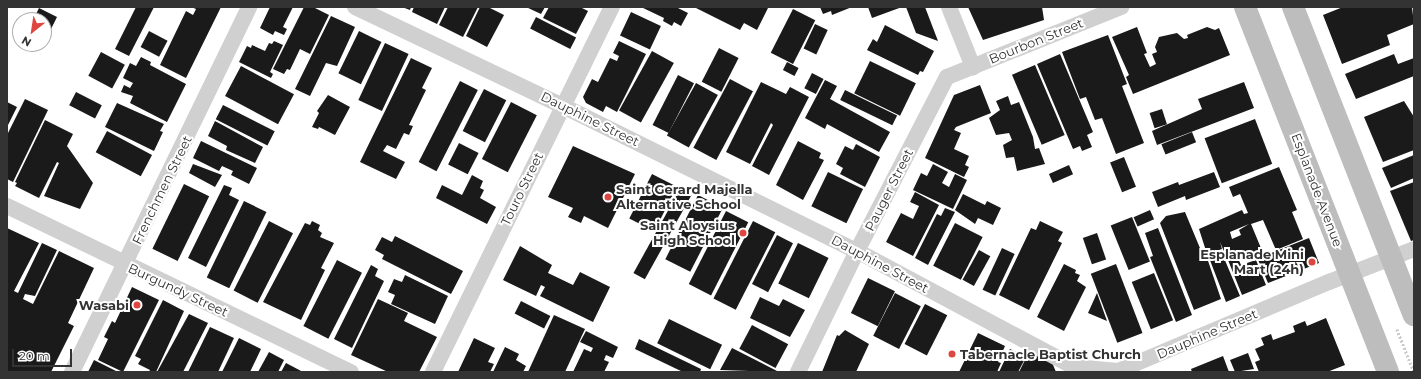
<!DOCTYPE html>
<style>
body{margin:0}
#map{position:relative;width:1421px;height:379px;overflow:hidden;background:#fff;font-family:Montserrat,sans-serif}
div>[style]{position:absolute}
.building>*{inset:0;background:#1a1a1a;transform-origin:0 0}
.path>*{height:2.5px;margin-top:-1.25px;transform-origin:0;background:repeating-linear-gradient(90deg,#cacaca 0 2px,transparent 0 4px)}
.street>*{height:16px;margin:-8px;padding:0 8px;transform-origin:8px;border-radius:8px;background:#d0d0d0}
.secondary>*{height:22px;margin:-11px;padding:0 11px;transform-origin:11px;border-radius:11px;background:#bdbdbd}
.dots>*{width:11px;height:11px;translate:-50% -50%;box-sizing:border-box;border:2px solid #fff;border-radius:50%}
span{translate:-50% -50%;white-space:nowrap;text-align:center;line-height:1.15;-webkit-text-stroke:4px #fff;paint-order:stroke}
.street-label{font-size:13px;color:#333}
.poi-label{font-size:13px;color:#333;font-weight:700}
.left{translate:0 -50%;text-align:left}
.right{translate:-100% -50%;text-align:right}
.frame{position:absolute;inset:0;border:8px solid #333;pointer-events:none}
.north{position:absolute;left:12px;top:12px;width:40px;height:40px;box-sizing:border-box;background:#fff;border:1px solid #adadad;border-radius:50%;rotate:210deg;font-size:11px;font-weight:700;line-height:16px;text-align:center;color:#333}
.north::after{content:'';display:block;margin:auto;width:14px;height:18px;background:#de4741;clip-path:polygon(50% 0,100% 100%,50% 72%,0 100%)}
.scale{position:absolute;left:12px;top:349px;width:60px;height:18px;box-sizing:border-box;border:2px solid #333;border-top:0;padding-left:5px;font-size:12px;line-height:14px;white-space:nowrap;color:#333;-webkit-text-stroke:3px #fff;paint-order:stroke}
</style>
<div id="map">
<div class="building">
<div style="clip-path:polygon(136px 7px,154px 7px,129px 56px,115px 49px)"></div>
<div style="clip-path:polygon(191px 7px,221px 7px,186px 78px,160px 65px,186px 11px,193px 15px,196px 9px)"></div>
<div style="clip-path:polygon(270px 7px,293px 7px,283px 27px,287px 29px,284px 35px,275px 31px,273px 35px,260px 28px)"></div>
<div style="clip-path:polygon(304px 7px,313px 7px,329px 15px,310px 54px,300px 49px,290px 70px,287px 69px,284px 74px,273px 69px)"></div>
<div style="clip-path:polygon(402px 7px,411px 7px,410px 10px)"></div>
<div style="clip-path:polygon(414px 7px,445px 7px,437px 24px,412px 12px)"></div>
<div style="clip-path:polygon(448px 7px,478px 7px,463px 37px,439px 25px)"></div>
<div style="clip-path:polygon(480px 7px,488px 7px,504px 15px,487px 47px,466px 36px)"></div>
<div style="clip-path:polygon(526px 7px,545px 7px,541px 14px)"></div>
<div style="clip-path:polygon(549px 7px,580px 7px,588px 11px,576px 34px,543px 18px)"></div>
<div style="clip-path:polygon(641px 7px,676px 7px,688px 13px,681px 26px,674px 22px,672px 26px,663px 21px,664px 18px)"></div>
<div style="clip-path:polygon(694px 7px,766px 7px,768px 8px,757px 30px,744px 23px,740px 30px)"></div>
<div style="clip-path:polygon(820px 7px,852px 7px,832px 15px,831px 11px,823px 14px)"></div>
<div style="clip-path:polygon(868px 7px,902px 7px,872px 18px)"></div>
<div style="clip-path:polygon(906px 7px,925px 7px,938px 41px,916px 33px)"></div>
<div style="clip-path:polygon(968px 7px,1042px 7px,1044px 20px,983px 40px)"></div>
<div style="clip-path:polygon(1343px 7px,1412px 7px,1414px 24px,1387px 35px,1390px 45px,1342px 64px,1323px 15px)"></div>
<div style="clip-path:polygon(39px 8px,57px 17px,50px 31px,44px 28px,44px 20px,33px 20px)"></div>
<div style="left:793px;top:9px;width:25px;height:49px;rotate:27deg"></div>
<div style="left:631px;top:12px;width:33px;height:26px;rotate:25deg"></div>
<div style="clip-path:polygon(331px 16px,355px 27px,337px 66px,326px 63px,310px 96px,295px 89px)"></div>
<div style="left:536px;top:17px;width:45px;height:13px;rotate:27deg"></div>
<div style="left:815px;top:24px;width:14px;height:27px;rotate:25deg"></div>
<div style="clip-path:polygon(885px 25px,934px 51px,923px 72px,920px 71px,918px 75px,867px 50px,873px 39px,877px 42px)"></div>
<div style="clip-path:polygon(1137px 27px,1147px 53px,1144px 54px,1150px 67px,1156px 64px,1152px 54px,1157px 52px,1155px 47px,1159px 37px,1177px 33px,1184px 39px,1188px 38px,1187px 35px,1207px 27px,1215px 30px,1219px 28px,1230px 55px,1133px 94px,1126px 77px,1129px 75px,1112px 37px)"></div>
<div style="left:149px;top:31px;width:21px;height:18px;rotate:28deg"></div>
<div style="left:359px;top:31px;width:25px;height:47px;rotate:26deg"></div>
<div style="clip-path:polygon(1108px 35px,1127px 84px,1122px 86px,1144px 143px,1116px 154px,1102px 118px,1095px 120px,1086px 97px,1080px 99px,1062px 52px)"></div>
<div style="clip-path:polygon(274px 41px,283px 45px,270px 72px,273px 74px,271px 78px,239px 62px,247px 46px,251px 48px,252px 45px,265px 51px,269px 43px,272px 44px)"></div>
<div style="clip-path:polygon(619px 41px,646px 54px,617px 112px,606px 106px,603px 112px,586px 103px,583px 97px,592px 79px,598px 82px,610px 58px,617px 61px,619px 56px,613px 53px)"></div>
<div style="left:385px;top:43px;width:26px;height:63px;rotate:25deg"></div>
<div style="left:719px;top:48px;width:22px;height:38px;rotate:27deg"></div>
<div style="left:652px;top:51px;width:25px;height:68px;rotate:29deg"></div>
<div style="left:101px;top:52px;width:27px;height:27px;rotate:28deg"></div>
<div style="clip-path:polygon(1060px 54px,1093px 132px,1087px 135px,1092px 147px,1082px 151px,1080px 146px,1073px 149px,1037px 64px)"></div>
<div style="clip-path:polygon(1394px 54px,1398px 64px,1414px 58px,1414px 76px,1356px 99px,1345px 74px)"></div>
<div style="clip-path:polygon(141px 57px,151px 62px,150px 65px,186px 84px,167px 122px,130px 103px,133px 96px,121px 92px,124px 85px,130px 88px,133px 83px,123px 78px,130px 63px,136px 66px)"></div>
<div style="clip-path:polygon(411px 58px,432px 68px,422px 88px,426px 90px,409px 125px,413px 126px,409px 135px,404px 133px,396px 149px,387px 145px,383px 151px,405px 162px,396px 179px,360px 162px)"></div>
<div style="left:870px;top:61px;width:51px;height:36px;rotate:26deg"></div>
<div style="left:787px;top:62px;width:13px;height:9px;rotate:27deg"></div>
<div style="left:1035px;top:65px;width:76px;height:25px;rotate:67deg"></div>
<div style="left:241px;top:66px;width:60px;height:34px;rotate:28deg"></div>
<div style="left:812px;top:73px;width:13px;height:17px;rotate:27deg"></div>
<div style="left:678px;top:75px;width:18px;height:56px;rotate:27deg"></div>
<div style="left:730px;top:79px;width:26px;height:78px;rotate:28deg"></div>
<div style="clip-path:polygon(825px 80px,837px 86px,830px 99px,890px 132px,879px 152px,827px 124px,825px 129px,805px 118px)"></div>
<div style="left:460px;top:81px;width:20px;height:91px;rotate:27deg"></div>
<div style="clip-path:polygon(761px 82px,786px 94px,790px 87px,809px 97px,769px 175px,752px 166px,773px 125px,771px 123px,750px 164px,726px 152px)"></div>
<div style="clip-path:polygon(1244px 82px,1254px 108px,1157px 145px,1152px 131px,1202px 109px,1198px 99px)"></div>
<div style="left:696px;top:83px;width:25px;height:60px;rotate:29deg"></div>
<div style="clip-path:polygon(980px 85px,991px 113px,956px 127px,954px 130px,961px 133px,954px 149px,969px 156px,965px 165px,969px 167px,964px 177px,925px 158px,954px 95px)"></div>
<div style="left:484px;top:89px;width:25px;height:47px;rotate:27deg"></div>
<div style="left:845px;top:90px;width:58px;height:11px;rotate:26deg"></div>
<div style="left:76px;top:92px;width:29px;height:15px;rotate:27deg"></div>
<div style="clip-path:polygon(328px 95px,350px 107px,335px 135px,319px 127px,318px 129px,312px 127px,319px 113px,317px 111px)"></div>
<div style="clip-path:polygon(1008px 96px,1011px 105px,1019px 102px,1033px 137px,1035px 149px,1039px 148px,1045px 164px,1017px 171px,1014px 157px,1006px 158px,1003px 145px,1012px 140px,1009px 133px,996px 135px,989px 118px,1000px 110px,996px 101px)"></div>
<div style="clip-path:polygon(25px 99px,48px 110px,13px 182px,7px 179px,7px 135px)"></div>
<div style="clip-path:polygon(1404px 101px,1414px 117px,1414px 150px,1383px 162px,1364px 117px)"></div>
<div style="clip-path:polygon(7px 102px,17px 107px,7px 127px)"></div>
<div style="left:511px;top:102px;width:29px;height:64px;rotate:27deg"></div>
<div style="clip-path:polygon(117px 103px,164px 124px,160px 131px,163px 132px,154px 151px,105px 127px)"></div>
<div style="left:223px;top:105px;width:58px;height:16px;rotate:27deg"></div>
<div style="left:1162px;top:109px;width:16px;height:13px;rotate:72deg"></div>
<div style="left:1255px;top:119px;width:48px;height:54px;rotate:69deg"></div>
<div style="clip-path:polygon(45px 120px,73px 134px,67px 146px,93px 183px,80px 209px,44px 196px,59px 163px,57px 162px,39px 198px,15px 186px,17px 183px,15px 182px)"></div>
<div style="clip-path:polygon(215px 121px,263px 147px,255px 163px,226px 150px,227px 146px,208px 136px)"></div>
<div style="left:107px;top:131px;width:51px;height:24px;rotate:28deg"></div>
<div style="left:1192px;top:132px;width:11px;height:33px;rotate:68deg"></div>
<div style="clip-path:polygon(201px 141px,257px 168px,249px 184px,231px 175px,233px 171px,222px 166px,219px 171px,193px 158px)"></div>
<div style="clip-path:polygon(798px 141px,821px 153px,819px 158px,824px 160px,803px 200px,776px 185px)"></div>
<div style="left:459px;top:143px;width:22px;height:24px;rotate:27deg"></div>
<div style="clip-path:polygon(856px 144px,880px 157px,865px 187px,840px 174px,843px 168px,836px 164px,845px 146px,853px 150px)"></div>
<div style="clip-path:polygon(573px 146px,635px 174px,608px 228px,584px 216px,581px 223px,568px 217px,573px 208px,548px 197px)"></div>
<div style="clip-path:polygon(1414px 155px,1414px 178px,1391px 188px,1382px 168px)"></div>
<div style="left:1124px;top:157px;width:32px;height:15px;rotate:68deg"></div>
<div style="clip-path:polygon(193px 164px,222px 175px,215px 187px,189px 173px)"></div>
<div style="clip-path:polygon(933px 164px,948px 172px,942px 183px,949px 187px,955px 174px,967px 180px,953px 209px,913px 190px,921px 173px,927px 176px)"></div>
<div style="left:1069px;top:165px;width:10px;height:22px;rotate:66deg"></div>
<div style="clip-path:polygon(evenodd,1279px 167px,1297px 210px,1292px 212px,1303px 239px,1276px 250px,1263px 220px,1251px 224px,1263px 253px,1267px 251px,1269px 254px,1309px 238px,1319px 263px,1268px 283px,1256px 255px,1249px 258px,1247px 251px,1227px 259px,1220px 242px,1222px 249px,1207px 254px,1199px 229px,1242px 210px,1244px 214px,1248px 213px,1240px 194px,1233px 197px,1229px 187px,1279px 167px,1249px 224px,1239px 230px,1241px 235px,1232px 239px,1230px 232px,1249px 224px)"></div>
<div style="left:828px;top:172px;width:39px;height:38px;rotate:26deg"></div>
<div style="clip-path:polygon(1214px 172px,1220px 187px,1186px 200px,1185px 196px,1158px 207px,1152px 192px,1178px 182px,1179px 185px)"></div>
<div style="left:652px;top:174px;width:28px;height:50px;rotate:27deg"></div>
<div style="clip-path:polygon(472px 175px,483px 181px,480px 188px,484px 190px,480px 198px,496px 207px,487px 224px,436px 198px,442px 185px,462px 195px)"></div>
<div style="clip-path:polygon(1414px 182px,1414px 240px,1411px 241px,1390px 191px)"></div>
<div style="left:184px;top:184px;width:28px;height:72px;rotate:26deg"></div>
<div style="clip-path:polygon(224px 185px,232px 188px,229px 195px,239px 200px,206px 267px,188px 258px)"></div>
<div style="left:680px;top:189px;width:13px;height:96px;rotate:29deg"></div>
<div style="clip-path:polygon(915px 192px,939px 205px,913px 256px,886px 242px,901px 213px,913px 219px,919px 206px,910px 202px)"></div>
<div style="clip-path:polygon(963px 194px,985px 205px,987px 201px,1001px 208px,993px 225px,978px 218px,975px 224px,955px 210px)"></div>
<div style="left:698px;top:195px;width:28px;height:72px;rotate:27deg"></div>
<div style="left:244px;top:201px;width:25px;height:85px;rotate:26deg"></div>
<div style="clip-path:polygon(945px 208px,955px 212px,928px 265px,915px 258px,937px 214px,941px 216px)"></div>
<div style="left:1150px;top:210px;width:10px;height:18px;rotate:66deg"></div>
<div style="left:726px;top:211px;width:25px;height:82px;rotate:27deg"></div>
<div style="clip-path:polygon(1185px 212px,1202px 253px,1205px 252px,1221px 299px,1194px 310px,1160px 223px,1166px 216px)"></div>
<div style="left:1132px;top:217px;width:48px;height:23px;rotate:68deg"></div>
<div style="left:269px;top:221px;width:27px;height:78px;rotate:27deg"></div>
<div style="clip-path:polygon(312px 221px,320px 225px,318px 230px,322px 233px,320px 237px,334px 243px,321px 268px,325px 270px,301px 320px,263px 302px,305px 223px,310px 225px)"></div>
<div style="left:753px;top:221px;width:25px;height:87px;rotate:27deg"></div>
<div style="clip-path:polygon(1040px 221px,1063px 232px,1058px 241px,1062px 243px,1029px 310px,999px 295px,1031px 228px,1036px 230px)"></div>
<div style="left:955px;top:223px;width:31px;height:48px;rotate:27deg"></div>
<div style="clip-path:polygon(7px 228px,39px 243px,14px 291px,18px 293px,42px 243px,57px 250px,35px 296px,25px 294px,23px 299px,33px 304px,59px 251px,94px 268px,68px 323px,74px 326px,51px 372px,7px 372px)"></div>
<div style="clip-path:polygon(1158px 228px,1192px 315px,1176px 322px,1150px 257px,1153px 256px,1145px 233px)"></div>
<div style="left:1097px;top:233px;width:28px;height:15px;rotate:71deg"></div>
<div style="left:777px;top:235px;width:18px;height:55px;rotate:27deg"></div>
<div style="clip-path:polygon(395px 236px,463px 271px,451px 294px,382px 259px,384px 255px,375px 250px,382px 237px,392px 242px)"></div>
<div style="left:798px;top:243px;width:34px;height:45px;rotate:26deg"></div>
<div style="clip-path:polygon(520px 246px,552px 265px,548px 273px,573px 285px,580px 272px,610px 287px,593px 322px,540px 296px,545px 287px,541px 285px,536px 296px,503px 280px)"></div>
<div style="left:1002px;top:248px;width:14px;height:46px;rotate:25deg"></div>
<div style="left:979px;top:250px;width:13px;height:34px;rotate:29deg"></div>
<div style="clip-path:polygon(1213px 254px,1216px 261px,1224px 258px,1240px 296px,1226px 302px,1208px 255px)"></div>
<div style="clip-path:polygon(1237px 256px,1241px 265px,1256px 260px,1266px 285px,1242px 295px,1228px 260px)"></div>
<div style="left:337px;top:260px;width:28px;height:74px;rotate:27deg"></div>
<div style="clip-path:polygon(1064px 264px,1076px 270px,1075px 273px,1080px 275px,1077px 281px,1086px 287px,1064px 331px,1037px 317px)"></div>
<div style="left:1116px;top:264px;width:74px;height:27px;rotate:69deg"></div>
<div style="clip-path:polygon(371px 265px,378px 269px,375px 276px,384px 281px,352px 348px,334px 339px)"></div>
<div style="left:1154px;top:273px;width:51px;height:24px;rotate:68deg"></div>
<div style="clip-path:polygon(405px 275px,448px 296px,435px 324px,391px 304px,395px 295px,388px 292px,394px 279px,402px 282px)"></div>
<div style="left:868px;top:278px;width:30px;height:39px;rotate:26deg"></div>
<div style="clip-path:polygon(132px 287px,159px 300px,123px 372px,98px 360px,108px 339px,104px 337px,112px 321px,115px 323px)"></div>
<div style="left:895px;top:293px;width:29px;height:48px;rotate:27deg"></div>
<div style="clip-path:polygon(1097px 293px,1107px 321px,1088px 313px)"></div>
<div style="clip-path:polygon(760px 297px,779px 306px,783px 299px,805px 310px,790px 337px,750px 318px)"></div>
<div style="clip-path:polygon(378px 299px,408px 313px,404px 321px,437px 337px,419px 372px,388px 372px,351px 355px)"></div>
<div style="clip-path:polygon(163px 300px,184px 311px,156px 372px,149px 372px,150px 370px,138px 364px,141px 359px,135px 356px)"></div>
<div style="left:521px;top:301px;width:33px;height:14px;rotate:27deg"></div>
<div style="left:925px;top:304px;width:25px;height:45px;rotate:27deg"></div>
<div style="clip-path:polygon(189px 314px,208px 323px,183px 372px,157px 372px)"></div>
<div style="clip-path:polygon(554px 315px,585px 329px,565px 372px,528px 372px)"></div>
<div style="clip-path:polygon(1326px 318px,1345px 365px,1327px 372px,1259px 372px,1255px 362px,1260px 360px,1255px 349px,1264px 345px,1261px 338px,1271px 334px,1273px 340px,1295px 332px,1293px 326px,1305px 321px,1307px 326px)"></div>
<div style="left:669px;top:319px;width:59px;height:27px;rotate:26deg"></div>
<div style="left:752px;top:325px;width:41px;height:27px;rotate:28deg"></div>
<div style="clip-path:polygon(210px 327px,234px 338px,218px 372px,188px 372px)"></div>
<div style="clip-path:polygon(845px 330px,869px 344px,856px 372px,822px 372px,837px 335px,839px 336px)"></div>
<div style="clip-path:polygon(586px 331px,618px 347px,613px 358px,606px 355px,604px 360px,609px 362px,604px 372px,573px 372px,584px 349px,591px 352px,593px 348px,580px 342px)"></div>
<div style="clip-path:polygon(978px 333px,1005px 346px,998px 362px,1001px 363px,997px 372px,959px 372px)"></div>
<div style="clip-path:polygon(239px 338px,261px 349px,250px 372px,222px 372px)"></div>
<div style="clip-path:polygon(474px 338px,495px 348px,488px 362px,494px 364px,490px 372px,458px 372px)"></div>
<div style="clip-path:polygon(639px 339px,701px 369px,700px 372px,683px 372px,635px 349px)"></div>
<div style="clip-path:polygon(505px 347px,519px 354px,516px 360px,526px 366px,523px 372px,493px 372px)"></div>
<div style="clip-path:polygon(732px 348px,777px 371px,776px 372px,720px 370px)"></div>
<div style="clip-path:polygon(1010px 349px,1026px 357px,1018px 372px,999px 372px)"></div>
<div style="clip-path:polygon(1030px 350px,1051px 360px,1056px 372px,1019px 372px)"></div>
<div style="clip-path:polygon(269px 352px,284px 360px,278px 372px,258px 372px)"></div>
<div style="clip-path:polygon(1248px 353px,1254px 369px,1235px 372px,1230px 360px)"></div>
<div style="clip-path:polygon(1223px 356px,1229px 372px,1192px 372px,1191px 369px)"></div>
<div style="clip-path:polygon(94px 360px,118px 372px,88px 372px)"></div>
<div style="clip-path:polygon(286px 363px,303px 372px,281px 372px)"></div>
</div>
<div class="path">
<div style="left:1397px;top:329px;width:46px;rotate:68.4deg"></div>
</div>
<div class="street">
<div style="left:355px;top:7px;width:230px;rotate:25.5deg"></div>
<div style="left:563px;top:106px;width:328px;rotate:26.3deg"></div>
<div style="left:857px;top:251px;width:246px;rotate:28.1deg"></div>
<div style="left:1074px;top:367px;width:44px;rotate:5.2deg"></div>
<div style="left:1118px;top:371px;width:229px;rotate:-22.9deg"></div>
<div style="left:1329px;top:282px;width:91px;rotate:-21.2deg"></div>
<div style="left:949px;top:7px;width:65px;rotate:68.2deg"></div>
<div style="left:7px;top:206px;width:382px;rotate:25.8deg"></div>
<div style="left:72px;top:372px;width:406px;rotate:-64.1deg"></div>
<div style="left:433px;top:372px;width:407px;rotate:-63.9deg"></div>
<div style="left:798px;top:372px;width:135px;rotate:-64deg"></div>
<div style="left:857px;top:251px;width:196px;rotate:-62.7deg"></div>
<div style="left:947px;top:77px;width:188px;rotate:-21.9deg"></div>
</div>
<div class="secondary">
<div style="left:1245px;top:7px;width:392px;rotate:68.6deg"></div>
<div style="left:1293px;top:7px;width:331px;rotate:68.6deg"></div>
</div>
<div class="dots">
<div style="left:608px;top:197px;background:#de4741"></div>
<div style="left:743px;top:233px;background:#de4741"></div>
<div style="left:1312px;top:262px;background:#de4741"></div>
<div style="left:137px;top:305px;background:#de4741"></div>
<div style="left:952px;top:354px;background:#de4741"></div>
</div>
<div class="street-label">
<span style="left:1036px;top:41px;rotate:-22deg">Bourbon Street</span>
<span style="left:590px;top:119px;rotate:26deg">Dauphine Street</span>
<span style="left:522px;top:189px;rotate:-64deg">Touro Street</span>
<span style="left:162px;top:190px;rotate:-64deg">Frenchmen Street</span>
<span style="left:889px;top:190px;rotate:-63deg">Pauger Street</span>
<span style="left:1317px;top:190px;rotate:69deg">Esplanade Avenue</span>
<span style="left:880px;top:264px;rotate:28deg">Dauphine Street</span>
<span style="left:178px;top:290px;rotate:25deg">Burgundy Street</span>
<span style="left:1207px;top:334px;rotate:-23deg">Dauphine Street</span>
</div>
<div class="poi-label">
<span class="left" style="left:616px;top:197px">Saint Gerard Majella<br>Alternative School</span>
<span class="right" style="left:735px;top:233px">Saint Aloysius<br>High School</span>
<span class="right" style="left:1304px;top:262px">Esplanade Mini<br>Mart (24h)</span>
<span class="right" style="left:129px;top:305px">Wasabi</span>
<span class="left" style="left:960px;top:354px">Tabernacle Baptist Church</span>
</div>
<div class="frame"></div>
<div class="north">N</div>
<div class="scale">20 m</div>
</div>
